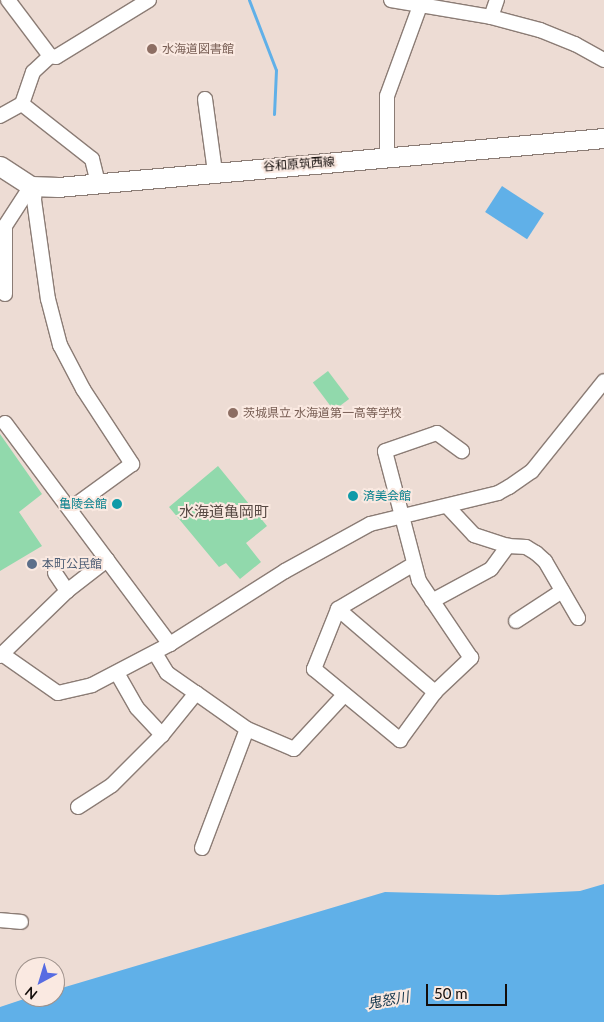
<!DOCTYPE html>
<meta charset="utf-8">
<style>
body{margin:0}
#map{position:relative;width:604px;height:1022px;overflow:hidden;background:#eddcd4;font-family:Lato,"Noto Sans JP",sans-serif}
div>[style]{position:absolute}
.green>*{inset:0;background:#91d9ac;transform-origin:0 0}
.water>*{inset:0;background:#60b0e8;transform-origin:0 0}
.stream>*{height:3px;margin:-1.5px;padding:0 1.5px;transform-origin:1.5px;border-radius:1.5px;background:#60b0e8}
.roads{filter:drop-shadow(1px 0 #8b7c75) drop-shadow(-1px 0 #8b7c75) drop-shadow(0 1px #8b7c75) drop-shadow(0 -1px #8b7c75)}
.minor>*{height:14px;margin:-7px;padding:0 7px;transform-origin:7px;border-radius:7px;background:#fff}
.major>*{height:19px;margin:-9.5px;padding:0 9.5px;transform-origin:9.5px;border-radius:9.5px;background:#fff}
.dots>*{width:14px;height:14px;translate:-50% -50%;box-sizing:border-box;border:2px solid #fae9e1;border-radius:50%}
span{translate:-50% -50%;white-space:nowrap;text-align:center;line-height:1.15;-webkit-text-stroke:4px #fae9e1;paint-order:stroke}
.education-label{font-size:12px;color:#785e54}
.left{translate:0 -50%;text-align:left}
.street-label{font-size:12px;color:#130d0b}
.culture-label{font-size:12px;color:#0d838f}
.right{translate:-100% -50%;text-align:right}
.service-label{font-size:12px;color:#4e5e75}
.water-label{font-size:14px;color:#12354c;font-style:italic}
.quarter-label{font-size:15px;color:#584a44}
.north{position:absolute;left:15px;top:957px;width:50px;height:50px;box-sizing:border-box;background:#fae9e1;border:1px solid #9e918b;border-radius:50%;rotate:219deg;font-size:14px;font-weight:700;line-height:20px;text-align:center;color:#130d0b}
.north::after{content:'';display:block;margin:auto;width:18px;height:22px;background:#576ce2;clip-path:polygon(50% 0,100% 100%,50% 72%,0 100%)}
.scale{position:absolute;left:426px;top:984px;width:81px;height:22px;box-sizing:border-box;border:2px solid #130d0b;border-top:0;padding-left:6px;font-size:15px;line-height:18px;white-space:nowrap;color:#130d0b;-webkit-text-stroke:4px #fae9e1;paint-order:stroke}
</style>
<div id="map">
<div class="green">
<div style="left:328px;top:371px;width:35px;height:19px;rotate:53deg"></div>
<div style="clip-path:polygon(0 434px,42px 494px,19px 512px,42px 546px,0 571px)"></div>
<div style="clip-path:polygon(218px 466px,267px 526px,246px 543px,261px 562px,240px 579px,226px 563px,219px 567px,169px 507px)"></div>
</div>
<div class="water">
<div style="left:502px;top:186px;width:50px;height:31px;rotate:33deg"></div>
<div style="clip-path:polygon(604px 884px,604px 1022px,0 1022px,0 1007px,30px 997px,55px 997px,55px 990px,385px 892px,498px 895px,580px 891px)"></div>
</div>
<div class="stream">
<div style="left:249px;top:0;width:75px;rotate:68.9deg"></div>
<div style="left:276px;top:70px;width:44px;rotate:92.6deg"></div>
</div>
<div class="roads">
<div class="minor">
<div style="left:8px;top:0;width:70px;rotate:53.1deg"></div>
<div style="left:391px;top:0;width:101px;rotate:9.6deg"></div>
<div style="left:491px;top:17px;width:51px;rotate:14.9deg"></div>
<div style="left:540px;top:30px;width:38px;rotate:22deg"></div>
<div style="left:575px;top:44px;width:33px;rotate:29deg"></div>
<div style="left:491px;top:17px;width:18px;rotate:-71deg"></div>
<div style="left:205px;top:99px;width:74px;rotate:82.2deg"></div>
<div style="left:22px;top:104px;width:89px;rotate:38.2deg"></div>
<div style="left:92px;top:159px;width:25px;rotate:76deg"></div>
<div style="left:0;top:116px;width:25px;rotate:-29deg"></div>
<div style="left:22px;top:104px;width:34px;rotate:-71deg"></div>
<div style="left:33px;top:72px;width:23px;rotate:-43deg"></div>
<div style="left:50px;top:56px;width:6px;rotate:9deg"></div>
<div style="left:56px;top:57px;width:109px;rotate:-31.5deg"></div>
<div style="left:387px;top:158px;width:62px;rotate:-90deg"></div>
<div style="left:387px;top:96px;width:96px;rotate:-69.9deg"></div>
<div style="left:35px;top:186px;width:14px;rotate:94deg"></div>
<div style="left:34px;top:200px;width:100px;rotate:82deg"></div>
<div style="left:48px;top:299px;width:48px;rotate:75.4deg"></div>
<div style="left:60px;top:345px;width:50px;rotate:62.4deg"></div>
<div style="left:83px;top:389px;width:90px;rotate:56.8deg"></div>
<div style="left:132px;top:464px;width:77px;rotate:144deg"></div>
<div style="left:5px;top:294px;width:68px;rotate:-90deg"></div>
<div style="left:5px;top:226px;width:48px;rotate:-57deg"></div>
<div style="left:5px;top:423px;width:276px;rotate:53.3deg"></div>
<div style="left:447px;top:506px;width:40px;rotate:47deg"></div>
<div style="left:474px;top:535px;width:36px;rotate:18deg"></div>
<div style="left:508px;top:546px;width:18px;rotate:3deg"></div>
<div style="left:526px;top:547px;width:12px;rotate:31deg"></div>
<div style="left:536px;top:553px;width:12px;rotate:42deg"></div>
<div style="left:545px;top:561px;width:66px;rotate:59.9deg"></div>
<div style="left:414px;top:564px;width:88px;rotate:149.4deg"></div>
<div style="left:338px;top:609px;width:65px;rotate:111.8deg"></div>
<div style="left:314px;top:669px;width:112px;rotate:39.5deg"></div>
<div style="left:400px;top:740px;width:59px;rotate:-53.9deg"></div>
<div style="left:435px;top:692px;width:50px;rotate:-43.4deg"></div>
<div style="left:471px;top:658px;width:93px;rotate:-124deg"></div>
<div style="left:419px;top:581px;width:134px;rotate:-104.7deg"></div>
<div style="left:385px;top:451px;width:55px;rotate:-19.1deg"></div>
<div style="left:437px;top:433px;width:31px;rotate:36deg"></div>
<div style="left:55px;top:573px;width:22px;rotate:56deg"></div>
<div style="left:432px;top:601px;width:67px;rotate:-28.5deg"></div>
<div style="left:491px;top:569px;width:29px;rotate:-54deg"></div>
<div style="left:338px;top:609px;width:128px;rotate:40.6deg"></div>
<div style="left:516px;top:621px;width:55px;rotate:-33.1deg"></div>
<div style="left:155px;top:653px;width:23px;rotate:59deg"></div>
<div style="left:167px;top:673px;width:35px;rotate:35deg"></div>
<div style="left:2px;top:654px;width:68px;rotate:34.9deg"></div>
<div style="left:58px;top:693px;width:35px;rotate:-13deg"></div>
<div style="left:92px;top:685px;width:88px;rotate:-27.7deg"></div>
<div style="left:170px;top:644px;width:136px;rotate:-32.4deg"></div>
<div style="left:285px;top:571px;width:97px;rotate:-28.9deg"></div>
<div style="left:370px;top:524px;width:132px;rotate:-13.6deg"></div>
<div style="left:498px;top:493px;width:13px;rotate:-29deg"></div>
<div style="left:509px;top:487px;width:28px;rotate:-35deg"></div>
<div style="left:532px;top:471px;width:115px;rotate:-51.3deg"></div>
<div style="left:0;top:656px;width:93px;rotate:-44.1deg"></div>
<div style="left:67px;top:591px;width:51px;rotate:-37.8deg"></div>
<div style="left:117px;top:673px;width:40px;rotate:60.3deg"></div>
<div style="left:137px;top:708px;width:37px;rotate:47deg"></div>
<div style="left:78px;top:807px;width:40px;rotate:-32.9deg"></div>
<div style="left:112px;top:785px;width:71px;rotate:-45deg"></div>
<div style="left:162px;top:735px;width:54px;rotate:-51deg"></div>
<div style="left:196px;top:693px;width:62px;rotate:35.2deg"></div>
<div style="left:247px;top:729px;width:51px;rotate:23.1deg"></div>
<div style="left:294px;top:749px;width:74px;rotate:-47.2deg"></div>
<div style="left:202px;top:848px;width:127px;rotate:-69.3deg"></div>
<div style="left:0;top:920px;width:21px;rotate:5deg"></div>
</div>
<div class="major">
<div style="left:0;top:166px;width:37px;rotate:33deg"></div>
<div style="left:31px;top:186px;width:27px;rotate:2deg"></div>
<div style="left:58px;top:187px;width:548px;rotate:-5.13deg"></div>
</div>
</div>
<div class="dots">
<div style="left:152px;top:49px;background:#8d6e63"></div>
<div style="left:233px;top:413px;background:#8d6e63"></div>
<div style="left:353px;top:496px;background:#0f9aa8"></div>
<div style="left:117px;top:504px;background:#0f9aa8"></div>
<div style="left:32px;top:564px;background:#5c6f8a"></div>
</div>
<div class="education-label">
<span class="left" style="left:162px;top:49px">水海道図書館</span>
<span class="left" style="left:243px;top:413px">茨城県立 水海道第一高等学校</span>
</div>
<div class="street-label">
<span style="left:299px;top:164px;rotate:-4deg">谷和原筑西線</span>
</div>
<div class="culture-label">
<span class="left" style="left:363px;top:496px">済美会館</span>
<span class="right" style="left:107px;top:504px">亀陵会館</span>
</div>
<div class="service-label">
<span class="left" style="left:42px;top:564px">本町公民館</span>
</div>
<div class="water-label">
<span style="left:388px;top:1000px;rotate:-10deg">鬼怒川</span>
</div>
<div class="quarter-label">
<span style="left:224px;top:512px">水海道亀岡町</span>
</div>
<div class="north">N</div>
<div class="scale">50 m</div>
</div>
